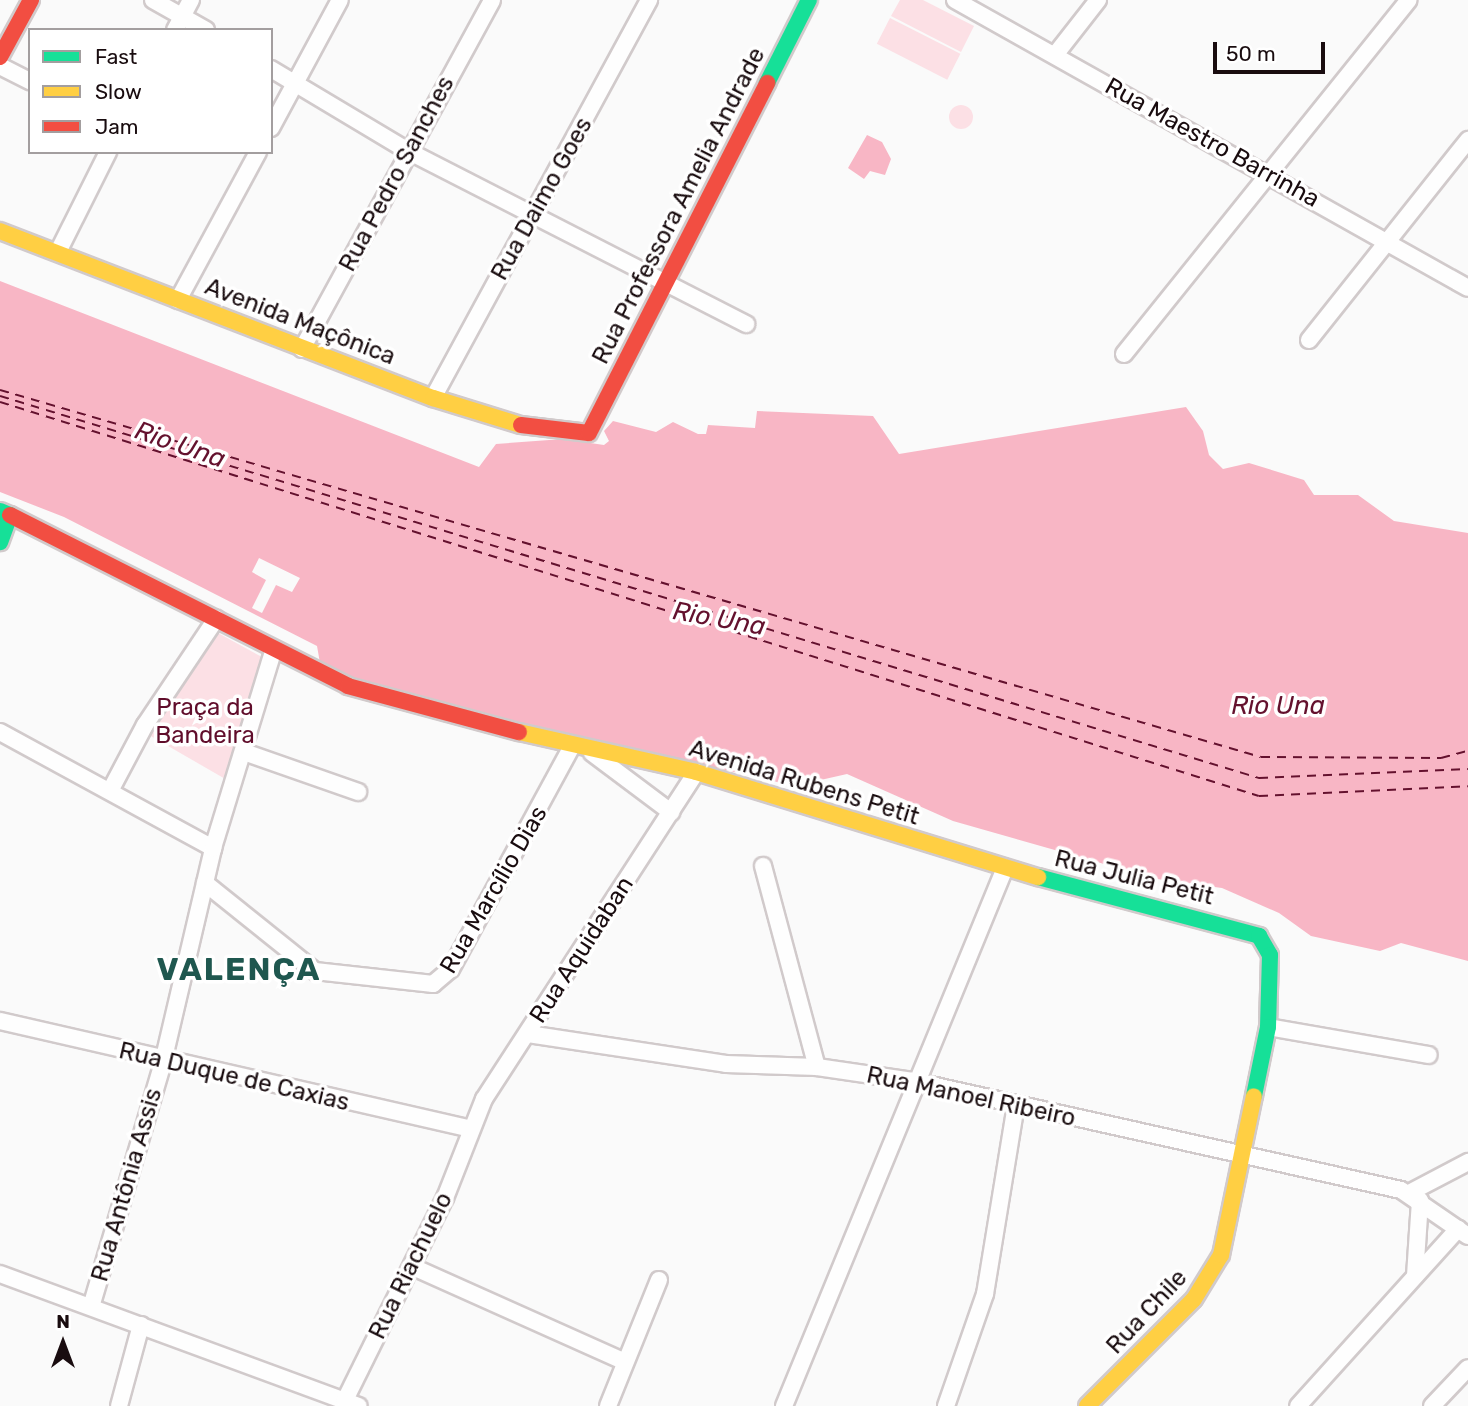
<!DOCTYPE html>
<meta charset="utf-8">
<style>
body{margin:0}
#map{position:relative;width:1468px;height:1406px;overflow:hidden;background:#fafafa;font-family:Rubik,sans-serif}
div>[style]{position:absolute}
.green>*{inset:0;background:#fce0e5;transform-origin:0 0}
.round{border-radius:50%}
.water>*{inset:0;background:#f8b6c5}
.pier>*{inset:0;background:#fafafa}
.ferry>*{height:2px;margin-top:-1px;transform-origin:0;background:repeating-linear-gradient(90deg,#64112e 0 9px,transparent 0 16px)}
.roads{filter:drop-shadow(2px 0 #d1cacb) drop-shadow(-2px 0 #d1cacb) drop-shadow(0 2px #d1cacb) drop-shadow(0 -2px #d1cacb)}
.street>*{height:16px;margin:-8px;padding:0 8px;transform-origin:8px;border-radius:8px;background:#fefefe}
.fast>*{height:16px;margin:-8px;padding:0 8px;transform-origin:8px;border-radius:8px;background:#16e098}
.slow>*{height:16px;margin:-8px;padding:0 8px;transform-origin:8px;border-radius:8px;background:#ffcf43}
.jam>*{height:16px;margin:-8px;padding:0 8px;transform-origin:8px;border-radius:8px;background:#f24e42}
span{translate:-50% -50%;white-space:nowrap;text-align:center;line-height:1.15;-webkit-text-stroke:7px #fff;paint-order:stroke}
.street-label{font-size:24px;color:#190c0f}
.park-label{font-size:24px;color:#600d2b}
.water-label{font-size:26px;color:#64112e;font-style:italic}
.district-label{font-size:32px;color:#1f574f;font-weight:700;letter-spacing:2px}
.legend{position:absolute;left:28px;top:28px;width:245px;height:126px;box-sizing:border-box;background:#fff;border:2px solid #a39e9f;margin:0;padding:9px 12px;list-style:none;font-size:21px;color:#190c0f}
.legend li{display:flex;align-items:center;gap:14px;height:35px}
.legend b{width:35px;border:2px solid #a39e9f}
.north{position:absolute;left:28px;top:1308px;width:70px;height:70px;-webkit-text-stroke:5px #fff;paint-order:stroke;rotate:0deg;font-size:19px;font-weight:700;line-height:28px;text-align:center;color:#190c0f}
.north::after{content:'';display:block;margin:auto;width:24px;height:32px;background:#190c0f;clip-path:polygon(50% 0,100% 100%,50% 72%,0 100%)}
.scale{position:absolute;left:1213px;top:42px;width:112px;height:32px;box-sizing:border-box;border:4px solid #190c0f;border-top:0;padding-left:9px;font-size:21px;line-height:24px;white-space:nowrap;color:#190c0f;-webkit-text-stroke:5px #fff;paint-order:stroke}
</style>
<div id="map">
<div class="green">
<div style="clip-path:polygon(900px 0,923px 0,974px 26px,961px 52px,891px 16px)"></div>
<div style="left:890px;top:18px;width:79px;height:29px;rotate:27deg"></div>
<div class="round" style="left:949px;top:105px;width:24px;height:24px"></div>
<div style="clip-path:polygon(218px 633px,262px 657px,227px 780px,149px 735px)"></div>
</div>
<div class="water">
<div style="clip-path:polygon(867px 135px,882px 142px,891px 159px,885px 175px,870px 171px,864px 179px,848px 168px)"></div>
<div style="clip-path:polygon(0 281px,479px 467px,496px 444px,563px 439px,604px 445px,609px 441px,604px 431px,613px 421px,656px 432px,673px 422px,698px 434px,706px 434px,708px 425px,755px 428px,757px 411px,873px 416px,899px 454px,1186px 407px,1203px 431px,1209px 455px,1223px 469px,1249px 463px,1304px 480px,1314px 495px,1358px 495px,1394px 521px,1468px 533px,1468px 961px,1401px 943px,1380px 951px,1311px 936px,1279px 913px,1222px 888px,1157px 879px,953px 821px,847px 774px,794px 786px,369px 687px,320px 663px,317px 646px,64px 517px,0 492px)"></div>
</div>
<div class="pier">
<div style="clip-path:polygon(259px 558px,300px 578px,292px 592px,276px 585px,262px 613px,252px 608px,266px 580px,252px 572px)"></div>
</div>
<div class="ferry">
<div style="left:0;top:390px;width:1313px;rotate:16.23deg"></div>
<div style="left:1261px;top:757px;width:180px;rotate:0.3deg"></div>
<div style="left:1441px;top:758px;width:28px;rotate:-15deg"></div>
<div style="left:0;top:396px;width:1316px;rotate:16.88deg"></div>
<div style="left:1259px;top:778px;width:209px;rotate:-2.5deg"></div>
<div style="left:0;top:402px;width:1319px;rotate:17.38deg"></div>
<div style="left:1259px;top:796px;width:209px;rotate:-2.7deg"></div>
</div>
<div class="roads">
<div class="street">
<div style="left:153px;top:0;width:61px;rotate:29.5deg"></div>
<div style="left:955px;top:0;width:588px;rotate:29.31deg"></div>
<div style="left:175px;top:30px;width:34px;rotate:-62deg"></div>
<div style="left:1055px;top:55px;width:70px;rotate:-52deg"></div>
<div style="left:0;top:66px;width:34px;rotate:27deg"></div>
<div style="left:271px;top:69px;width:160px;rotate:30.9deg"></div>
<div style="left:408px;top:151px;width:380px;rotate:27.1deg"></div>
<div style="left:271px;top:128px;width:145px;rotate:-61.7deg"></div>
<div style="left:58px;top:252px;width:112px;rotate:-63.4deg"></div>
<div style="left:178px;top:300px;width:168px;rotate:-61.6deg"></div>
<div style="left:1309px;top:340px;width:256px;rotate:-51.5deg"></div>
<div style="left:302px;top:349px;width:397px;rotate:-61.4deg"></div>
<div style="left:1124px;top:354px;width:454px;rotate:-51.2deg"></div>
<div style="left:433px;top:398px;width:453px;rotate:-61.5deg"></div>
<div style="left:0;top:732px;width:243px;rotate:28.6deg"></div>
<div style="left:244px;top:752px;width:121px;rotate:19.3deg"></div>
<div style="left:592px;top:753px;width:99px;rotate:36.8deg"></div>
<div style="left:110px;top:791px;width:75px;rotate:-62.1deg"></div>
<div style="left:145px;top:725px;width:128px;rotate:-56.2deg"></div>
<div style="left:763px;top:866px;width:208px;rotate:75deg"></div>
<div style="left:205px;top:883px;width:141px;rotate:38.7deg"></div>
<div style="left:315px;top:971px;width:119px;rotate:6.3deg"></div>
<div style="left:433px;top:984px;width:23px;rotate:-40deg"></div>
<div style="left:451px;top:969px;width:254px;rotate:-61.5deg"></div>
<div style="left:0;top:1021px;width:482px;rotate:12.9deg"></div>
<div style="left:1268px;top:1027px;width:163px;rotate:9.9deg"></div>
<div style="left:528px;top:1034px;width:200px;rotate:8.6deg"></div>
<div style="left:726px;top:1064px;width:91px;rotate:1.9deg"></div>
<div style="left:817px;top:1067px;width:97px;rotate:8.3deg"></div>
<div style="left:913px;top:1081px;width:500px;rotate:12.59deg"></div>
<div style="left:1401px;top:1190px;width:81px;rotate:34.5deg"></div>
<div style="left:1409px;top:1193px;width:67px;rotate:-27.7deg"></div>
<div style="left:413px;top:1267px;width:232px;rotate:24.1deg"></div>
<div style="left:0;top:1274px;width:382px;rotate:20.2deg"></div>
<div style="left:1415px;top:1276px;width:76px;rotate:-86.2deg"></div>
<div style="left:91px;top:1307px;width:255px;rotate:-73.6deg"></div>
<div style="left:163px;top:1062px;width:220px;rotate:-76.8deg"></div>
<div style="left:213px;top:848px;width:208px;rotate:-73deg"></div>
<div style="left:345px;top:1400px;width:225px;rotate:-63.7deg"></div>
<div style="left:445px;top:1198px;width:106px;rotate:-68.5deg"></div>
<div style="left:484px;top:1099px;width:390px;rotate:-57deg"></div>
<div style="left:119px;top:1406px;width:84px;rotate:-74.8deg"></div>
<div style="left:608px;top:1406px;width:136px;rotate:-68deg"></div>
<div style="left:784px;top:1406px;width:582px;rotate:-67.67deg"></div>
<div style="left:946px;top:1406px;width:119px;rotate:-70.8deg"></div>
<div style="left:985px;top:1294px;width:192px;rotate:-80.7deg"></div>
<div style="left:1298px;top:1406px;width:239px;rotate:-47.9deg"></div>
<div style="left:1432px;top:1406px;width:52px;rotate:-46.5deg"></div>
</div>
<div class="fast">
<div style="left:767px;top:83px;width:93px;rotate:-63.2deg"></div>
<div style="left:0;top:511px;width:11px;rotate:22deg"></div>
<div style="left:10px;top:515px;width:29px;rotate:110deg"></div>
<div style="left:1038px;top:877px;width:229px;rotate:14.9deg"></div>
<div style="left:1259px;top:936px;width:22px;rotate:60deg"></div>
<div style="left:1270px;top:955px;width:72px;rotate:91.6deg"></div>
<div style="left:1268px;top:1027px;width:70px;rotate:101.5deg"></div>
</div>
<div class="slow">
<div style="left:0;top:231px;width:464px;rotate:21.1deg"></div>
<div style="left:433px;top:398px;width:92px;rotate:17.1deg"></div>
<div style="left:519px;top:732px;width:181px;rotate:12.7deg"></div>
<div style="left:696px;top:772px;width:358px;rotate:17.1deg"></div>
<div style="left:1087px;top:1406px;width:151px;rotate:-45deg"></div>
<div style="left:1194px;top:1299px;width:52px;rotate:-58.5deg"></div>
<div style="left:1221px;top:1255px;width:162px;rotate:-78.3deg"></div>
</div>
<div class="jam">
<div style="left:0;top:57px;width:65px;rotate:-61.5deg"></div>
<div style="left:521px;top:425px;width:68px;rotate:6.7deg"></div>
<div style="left:589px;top:433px;width:393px;rotate:-63deg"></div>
<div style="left:10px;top:515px;width:379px;rotate:26.8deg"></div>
<div style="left:348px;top:686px;width:177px;rotate:15.1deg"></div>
</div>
</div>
<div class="street-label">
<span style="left:1212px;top:143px;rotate:29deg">Rua Maestro Barrinha</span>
<span style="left:397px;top:174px;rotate:-62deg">Rua Pedro Sanches</span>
<span style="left:542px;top:199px;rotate:-61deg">Rua Daimo Goes</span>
<span style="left:679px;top:206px;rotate:-63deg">Rua Professora Amelia Andrade</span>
<span style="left:300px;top:322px;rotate:21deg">Avenida Maçônica</span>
<span style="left:804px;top:783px;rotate:17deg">Avenida Rubens Petit</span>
<span style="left:1134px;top:878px;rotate:14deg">Rua Julia Petit</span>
<span style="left:494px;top:890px;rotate:-60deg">Rua Marcílio Dias</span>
<span style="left:582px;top:950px;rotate:-57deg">Rua Aquidaban</span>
<span style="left:234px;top:1077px;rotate:13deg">Rua Duque de Caxias</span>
<span style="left:971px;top:1097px;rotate:12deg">Rua Manoel Ribeiro</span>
<span style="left:127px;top:1185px;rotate:-74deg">Rua Antônia Assis</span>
<span style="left:411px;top:1266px;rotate:-64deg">Rua Riachuelo</span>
<span style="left:1147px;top:1312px;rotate:-47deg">Rua Chile</span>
</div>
<div class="park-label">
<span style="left:205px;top:722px">Praça da<br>Bandeira</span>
</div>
<div class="water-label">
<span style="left:180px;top:445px;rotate:19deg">Rio Una</span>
<span style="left:719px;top:619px;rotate:10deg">Rio Una</span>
<span style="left:1278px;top:706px">Rio Una</span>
</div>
<div class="district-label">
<span style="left:239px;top:969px">VALENÇA</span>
</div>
<ul class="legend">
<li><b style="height:9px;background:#16e098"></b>Fast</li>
<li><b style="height:9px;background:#ffcf43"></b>Slow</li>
<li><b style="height:9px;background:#f24e42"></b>Jam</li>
</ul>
<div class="north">N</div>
<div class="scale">50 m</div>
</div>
